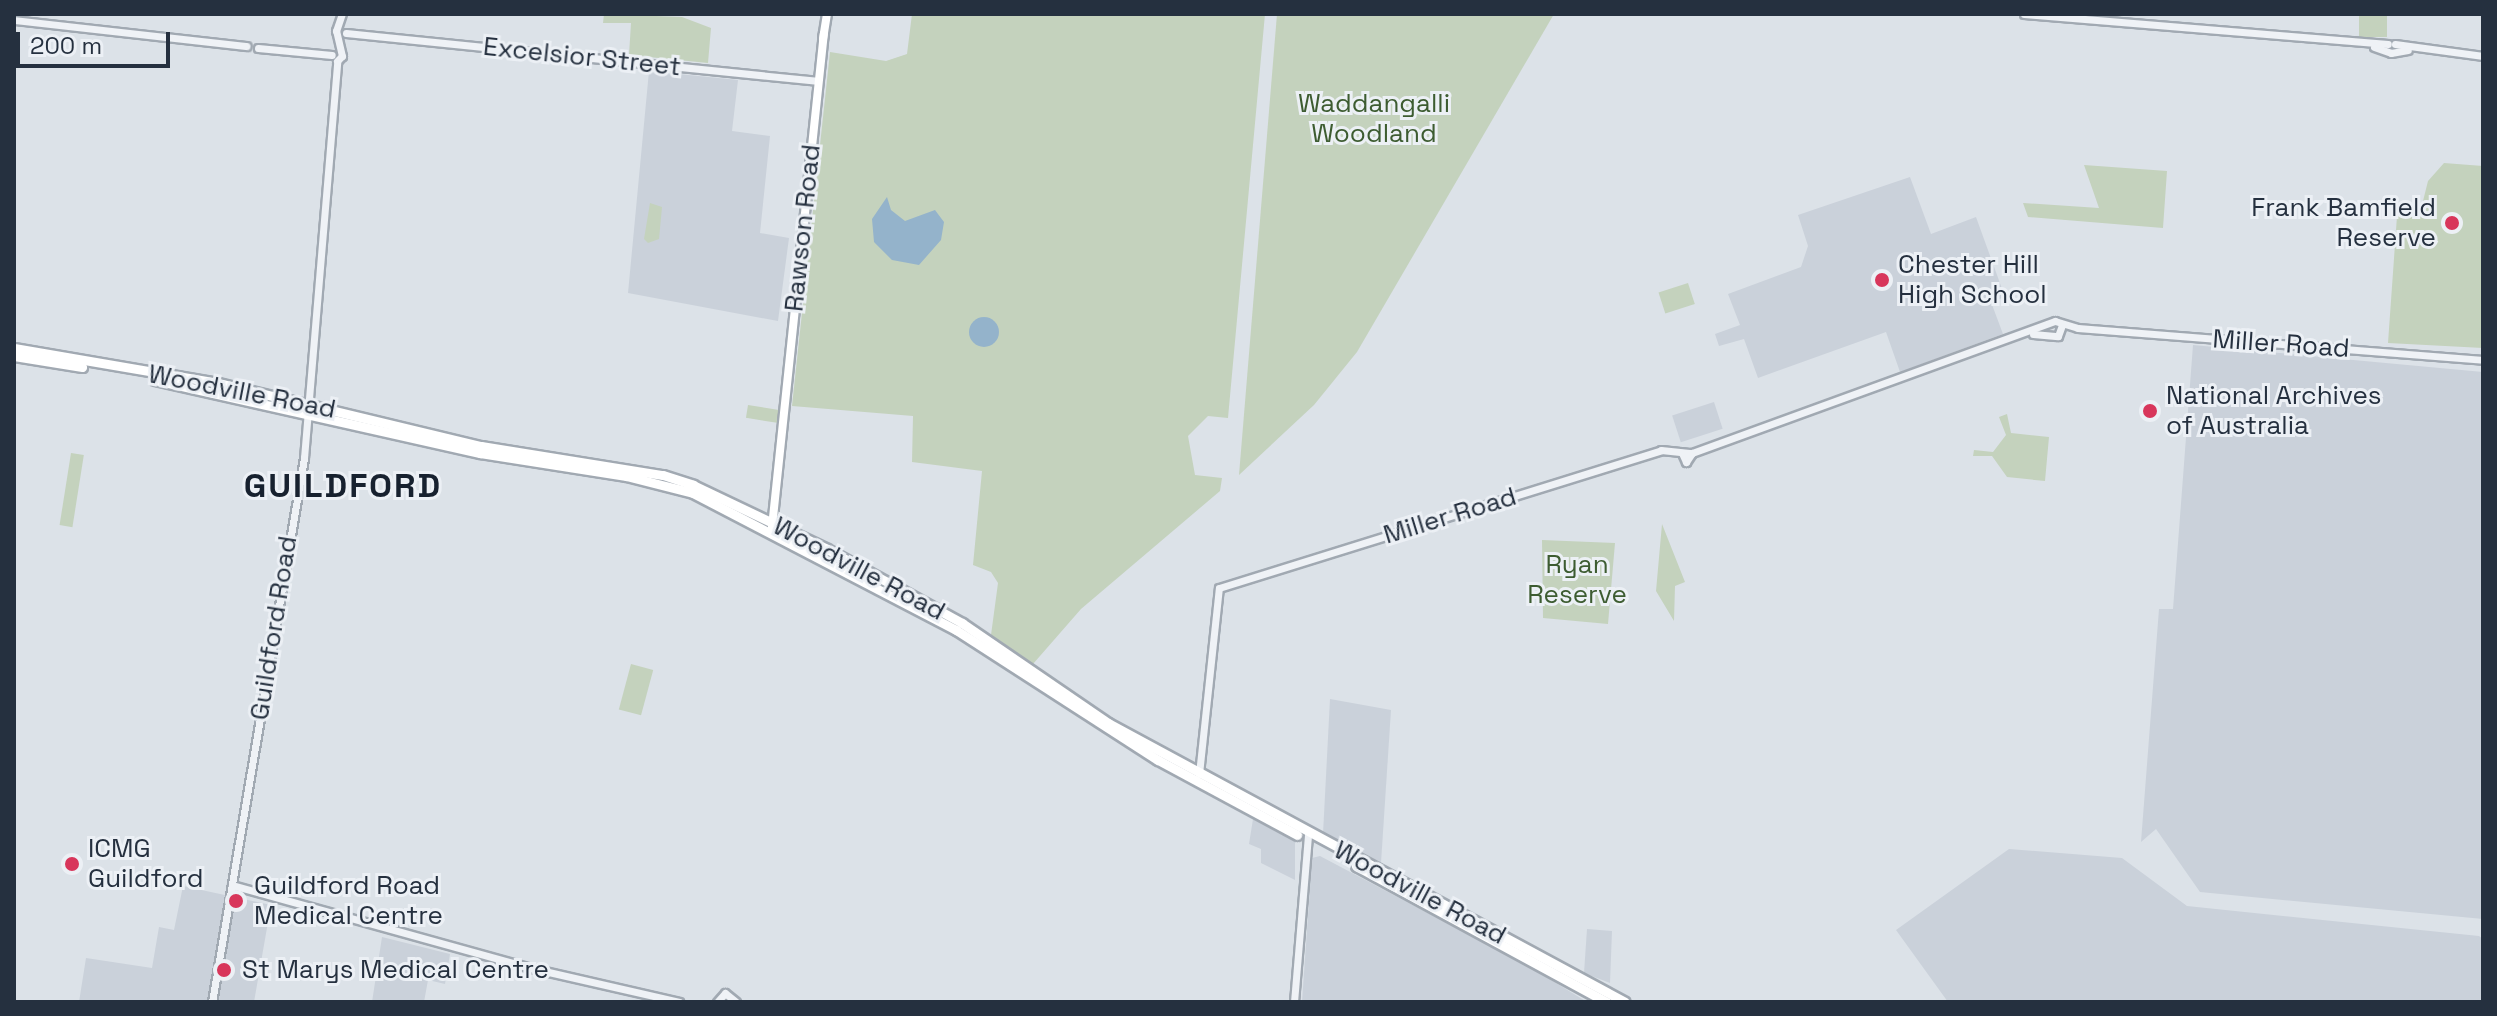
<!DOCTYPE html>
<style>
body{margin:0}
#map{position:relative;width:2497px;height:1016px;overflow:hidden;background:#dce2e8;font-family:"Space Grotesk",sans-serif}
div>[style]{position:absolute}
.built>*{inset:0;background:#cad1da;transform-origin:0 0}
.green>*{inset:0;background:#c4d2bd;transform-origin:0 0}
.water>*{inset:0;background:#94b3cb}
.round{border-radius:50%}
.roads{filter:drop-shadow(2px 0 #a1a9b2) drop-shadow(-2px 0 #a1a9b2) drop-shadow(0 2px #a1a9b2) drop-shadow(0 -2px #a1a9b2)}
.tertiary>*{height:7px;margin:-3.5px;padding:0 3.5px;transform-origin:3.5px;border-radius:3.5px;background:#eff2f6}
.secondary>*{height:8px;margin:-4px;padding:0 4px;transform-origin:4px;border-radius:4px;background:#fff}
.primary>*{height:9px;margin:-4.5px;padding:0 4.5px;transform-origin:4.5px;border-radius:4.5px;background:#fff}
.dots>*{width:22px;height:22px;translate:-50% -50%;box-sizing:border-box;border:4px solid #ecf0f5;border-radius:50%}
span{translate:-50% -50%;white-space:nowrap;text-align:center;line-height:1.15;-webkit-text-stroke:6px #ecf0f5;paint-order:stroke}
.street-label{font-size:26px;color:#25303f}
.park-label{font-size:26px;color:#3d5c31}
.poi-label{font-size:26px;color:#25303f}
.right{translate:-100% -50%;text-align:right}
.left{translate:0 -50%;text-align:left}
.district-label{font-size:34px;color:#17212f;font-weight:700;letter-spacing:2px}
.frame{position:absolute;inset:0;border:16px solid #25303f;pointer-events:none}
.scale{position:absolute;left:16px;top:32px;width:154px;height:36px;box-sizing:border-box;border:4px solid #25303f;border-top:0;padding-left:10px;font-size:24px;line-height:28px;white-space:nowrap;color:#25303f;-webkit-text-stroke:6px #ecf0f5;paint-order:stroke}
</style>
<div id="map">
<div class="built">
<div style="clip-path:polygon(649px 71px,738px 80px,732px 131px,770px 136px,760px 233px,789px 238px,778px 321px,628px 293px)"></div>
<div style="clip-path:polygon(1910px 177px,1931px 234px,1976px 217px,2005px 297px,1991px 302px,2003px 334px,1900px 372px,1886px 332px,1758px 378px,1744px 339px,1719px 346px,1715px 334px,1740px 325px,1728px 294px,1801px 267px,1808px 246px,1798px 215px)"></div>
<div style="clip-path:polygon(2193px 345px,2483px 372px,2483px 919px,2200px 892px,2156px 829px,2141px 842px,2159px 609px,2173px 609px)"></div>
<div style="left:1714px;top:402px;width:28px;height:44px;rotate:72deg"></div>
<div style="clip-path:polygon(1330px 699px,1391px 710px,1381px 863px,1323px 834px)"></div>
<div style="clip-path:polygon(1253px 819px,1295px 841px,1295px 880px,1261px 863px,1261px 849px,1249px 844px)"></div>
<div style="clip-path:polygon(2009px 849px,2122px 858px,2187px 906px,2479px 936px,2483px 939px,2483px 1002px,1948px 1002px,1896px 930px)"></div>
<div style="clip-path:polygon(1320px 856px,1530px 967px,1587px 1002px,1302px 1002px,1312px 858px)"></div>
<div style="clip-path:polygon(183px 886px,271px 905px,254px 1002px,79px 1002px,86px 958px,152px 968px,159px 927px,174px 930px)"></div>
<div style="clip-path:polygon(1587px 929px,1612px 931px,1610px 983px,1584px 973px)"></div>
<div style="clip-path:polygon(382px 937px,450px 954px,445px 984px,428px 980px,424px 1002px,372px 1002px)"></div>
</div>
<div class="green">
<div style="clip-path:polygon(604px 14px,682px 17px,711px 28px,708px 63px,629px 55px,631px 23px,603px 23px)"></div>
<div style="clip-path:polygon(912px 14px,1265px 14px,1228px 418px,1208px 416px,1188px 436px,1195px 475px,1222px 478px,1220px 491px,1081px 609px,1033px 664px,991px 635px,998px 583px,991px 572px,973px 565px,982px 471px,912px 462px,913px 416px,792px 406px,830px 52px,886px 61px,907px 54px)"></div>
<div style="clip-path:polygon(1277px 14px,1554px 14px,1357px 352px,1314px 405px,1239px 475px)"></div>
<div style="left:2359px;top:14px;width:28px;height:23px"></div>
<div style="clip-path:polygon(2444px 163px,2483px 166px,2483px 348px,2388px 343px,2397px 216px,2419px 217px,2428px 181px)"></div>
<div style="clip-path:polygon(2084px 165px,2167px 171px,2163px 228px,2028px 217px,2023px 203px,2099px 208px)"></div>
<div style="clip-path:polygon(650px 203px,662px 207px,659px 239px,648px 243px,644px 239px)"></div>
<div style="left:1688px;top:283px;width:22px;height:31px;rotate:72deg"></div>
<div style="left:748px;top:405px;width:33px;height:13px;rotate:9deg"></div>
<div style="clip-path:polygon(2007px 414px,2011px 433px,2049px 437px,2045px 481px,2007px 477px,1992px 456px,1973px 456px,1974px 450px,1993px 452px,2006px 435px,1999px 417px)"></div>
<div style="left:71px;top:453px;width:13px;height:73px;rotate:9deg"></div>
<div style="clip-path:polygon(1662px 524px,1685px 582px,1675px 586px,1674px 621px,1656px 591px)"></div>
<div style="clip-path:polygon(1542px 540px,1615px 543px,1608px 624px,1543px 618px)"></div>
<div style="left:631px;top:664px;width:23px;height:47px;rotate:15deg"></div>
</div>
<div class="water">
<div style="clip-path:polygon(887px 197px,891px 210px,905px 221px,935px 210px,944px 222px,941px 240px,919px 265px,892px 260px,874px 242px,872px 219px)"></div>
<div class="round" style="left:969px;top:317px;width:30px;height:30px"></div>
</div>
<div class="roads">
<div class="tertiary">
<div style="left:2024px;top:14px;width:365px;rotate:4.7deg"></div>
<div style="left:14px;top:20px;width:234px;rotate:6.4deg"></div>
<div style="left:346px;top:33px;width:473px;rotate:5.8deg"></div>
<div style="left:2395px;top:44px;width:89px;rotate:7.8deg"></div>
<div style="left:2374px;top:47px;width:18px;rotate:19deg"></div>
<div style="left:2391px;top:53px;width:17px;rotate:-10deg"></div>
<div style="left:258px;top:48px;width:74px;rotate:5.4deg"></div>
<div style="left:2033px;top:334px;width:25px;rotate:5deg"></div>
<div style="left:2058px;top:336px;width:12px;rotate:-70deg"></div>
<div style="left:1682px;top:453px;width:10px;rotate:66deg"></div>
<div style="left:1686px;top:462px;width:11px;rotate:-56deg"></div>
<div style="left:1199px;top:774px;width:187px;rotate:-83.9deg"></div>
<div style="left:1219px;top:588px;width:463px;rotate:-17.3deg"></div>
<div style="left:1661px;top:450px;width:31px;rotate:6deg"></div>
<div style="left:1692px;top:453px;width:386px;rotate:-20deg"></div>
<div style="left:2055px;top:321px;width:24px;rotate:17deg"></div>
<div style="left:2078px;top:328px;width:406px;rotate:4.5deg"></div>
<div style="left:232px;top:885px;width:310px;rotate:15.5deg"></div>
<div style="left:531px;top:968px;width:152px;rotate:12.9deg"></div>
<div style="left:212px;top:1002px;width:552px;rotate:-80.4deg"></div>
<div style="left:304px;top:458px;width:398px;rotate:-85.2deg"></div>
<div style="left:337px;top:61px;width:7px;rotate:-45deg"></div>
<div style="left:342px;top:56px;width:26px;rotate:-103deg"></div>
<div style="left:336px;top:31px;width:18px;rotate:-71deg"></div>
<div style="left:717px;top:1002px;width:12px;rotate:-48deg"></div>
<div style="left:725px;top:993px;width:14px;rotate:39deg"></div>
<div style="left:1294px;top:1002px;width:169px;rotate:-85.2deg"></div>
</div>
<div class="secondary">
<div style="left:823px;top:39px;width:25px;rotate:-81deg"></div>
<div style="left:772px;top:527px;width:496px;rotate:-84deg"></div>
</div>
<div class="primary">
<div style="left:14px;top:348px;width:207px;rotate:9.7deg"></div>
<div style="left:218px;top:383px;width:270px;rotate:13.5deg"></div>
<div style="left:481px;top:446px;width:184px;rotate:9.1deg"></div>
<div style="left:663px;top:475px;width:32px;rotate:18deg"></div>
<div style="left:693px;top:485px;width:148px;rotate:25.5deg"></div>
<div style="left:827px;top:549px;width:154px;rotate:28.7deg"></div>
<div style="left:962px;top:623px;width:177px;rotate:34.4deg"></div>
<div style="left:1108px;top:723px;width:587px;rotate:28.35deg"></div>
<div style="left:14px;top:356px;width:69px;rotate:9.2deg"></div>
<div style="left:155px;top:380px;width:333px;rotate:12.7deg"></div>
<div style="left:480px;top:453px;width:148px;rotate:9deg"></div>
<div style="left:626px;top:476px;width:69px;rotate:14.2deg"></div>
<div style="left:693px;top:493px;width:297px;rotate:27.5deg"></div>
<div style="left:956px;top:630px;width:240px;rotate:32.8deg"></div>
<div style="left:1158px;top:760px;width:158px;rotate:28.3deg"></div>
<div style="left:1356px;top:866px;width:285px;rotate:28.5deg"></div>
</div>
</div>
<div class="dots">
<div style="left:2452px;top:223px;background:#d8365b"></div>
<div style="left:1882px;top:280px;background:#d8365b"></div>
<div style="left:2150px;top:411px;background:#d8365b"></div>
<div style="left:72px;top:864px;background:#d8365b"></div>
<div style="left:236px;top:901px;background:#d8365b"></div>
<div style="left:224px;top:970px;background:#d8365b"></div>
</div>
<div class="street-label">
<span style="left:582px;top:57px;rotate:6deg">Excelsior Street</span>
<span style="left:803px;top:228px;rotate:-84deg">Rawson Road</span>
<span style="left:2281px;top:344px;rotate:4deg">Miller Road</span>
<span style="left:242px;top:392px;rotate:11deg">Woodville Road</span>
<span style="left:1450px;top:516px;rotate:-17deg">Miller Road</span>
<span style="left:859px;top:569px;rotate:28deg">Woodville Road</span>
<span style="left:274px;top:628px;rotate:-81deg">Guildford Road</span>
<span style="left:1420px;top:893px;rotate:28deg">Woodville Road</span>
</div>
<div class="park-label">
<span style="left:1374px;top:119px">Waddangalli<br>Woodland</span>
<span style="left:1577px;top:580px">Ryan<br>Reserve</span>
</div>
<div class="poi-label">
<span class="right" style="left:2436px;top:223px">Frank Bamfield<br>Reserve</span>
<span class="left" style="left:1898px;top:280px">Chester Hill<br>High School</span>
<span class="left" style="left:2166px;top:411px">National Archives<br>of Australia</span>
<span class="left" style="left:88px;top:864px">ICMG<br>Guildford</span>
<span class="left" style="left:254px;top:901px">Guildford Road<br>Medical Centre</span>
<span class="left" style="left:242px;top:970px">St Marys Medical Centre</span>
</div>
<div class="district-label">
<span style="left:343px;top:486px">GUILDFORD</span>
</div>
<div class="frame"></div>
<div class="scale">200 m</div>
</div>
